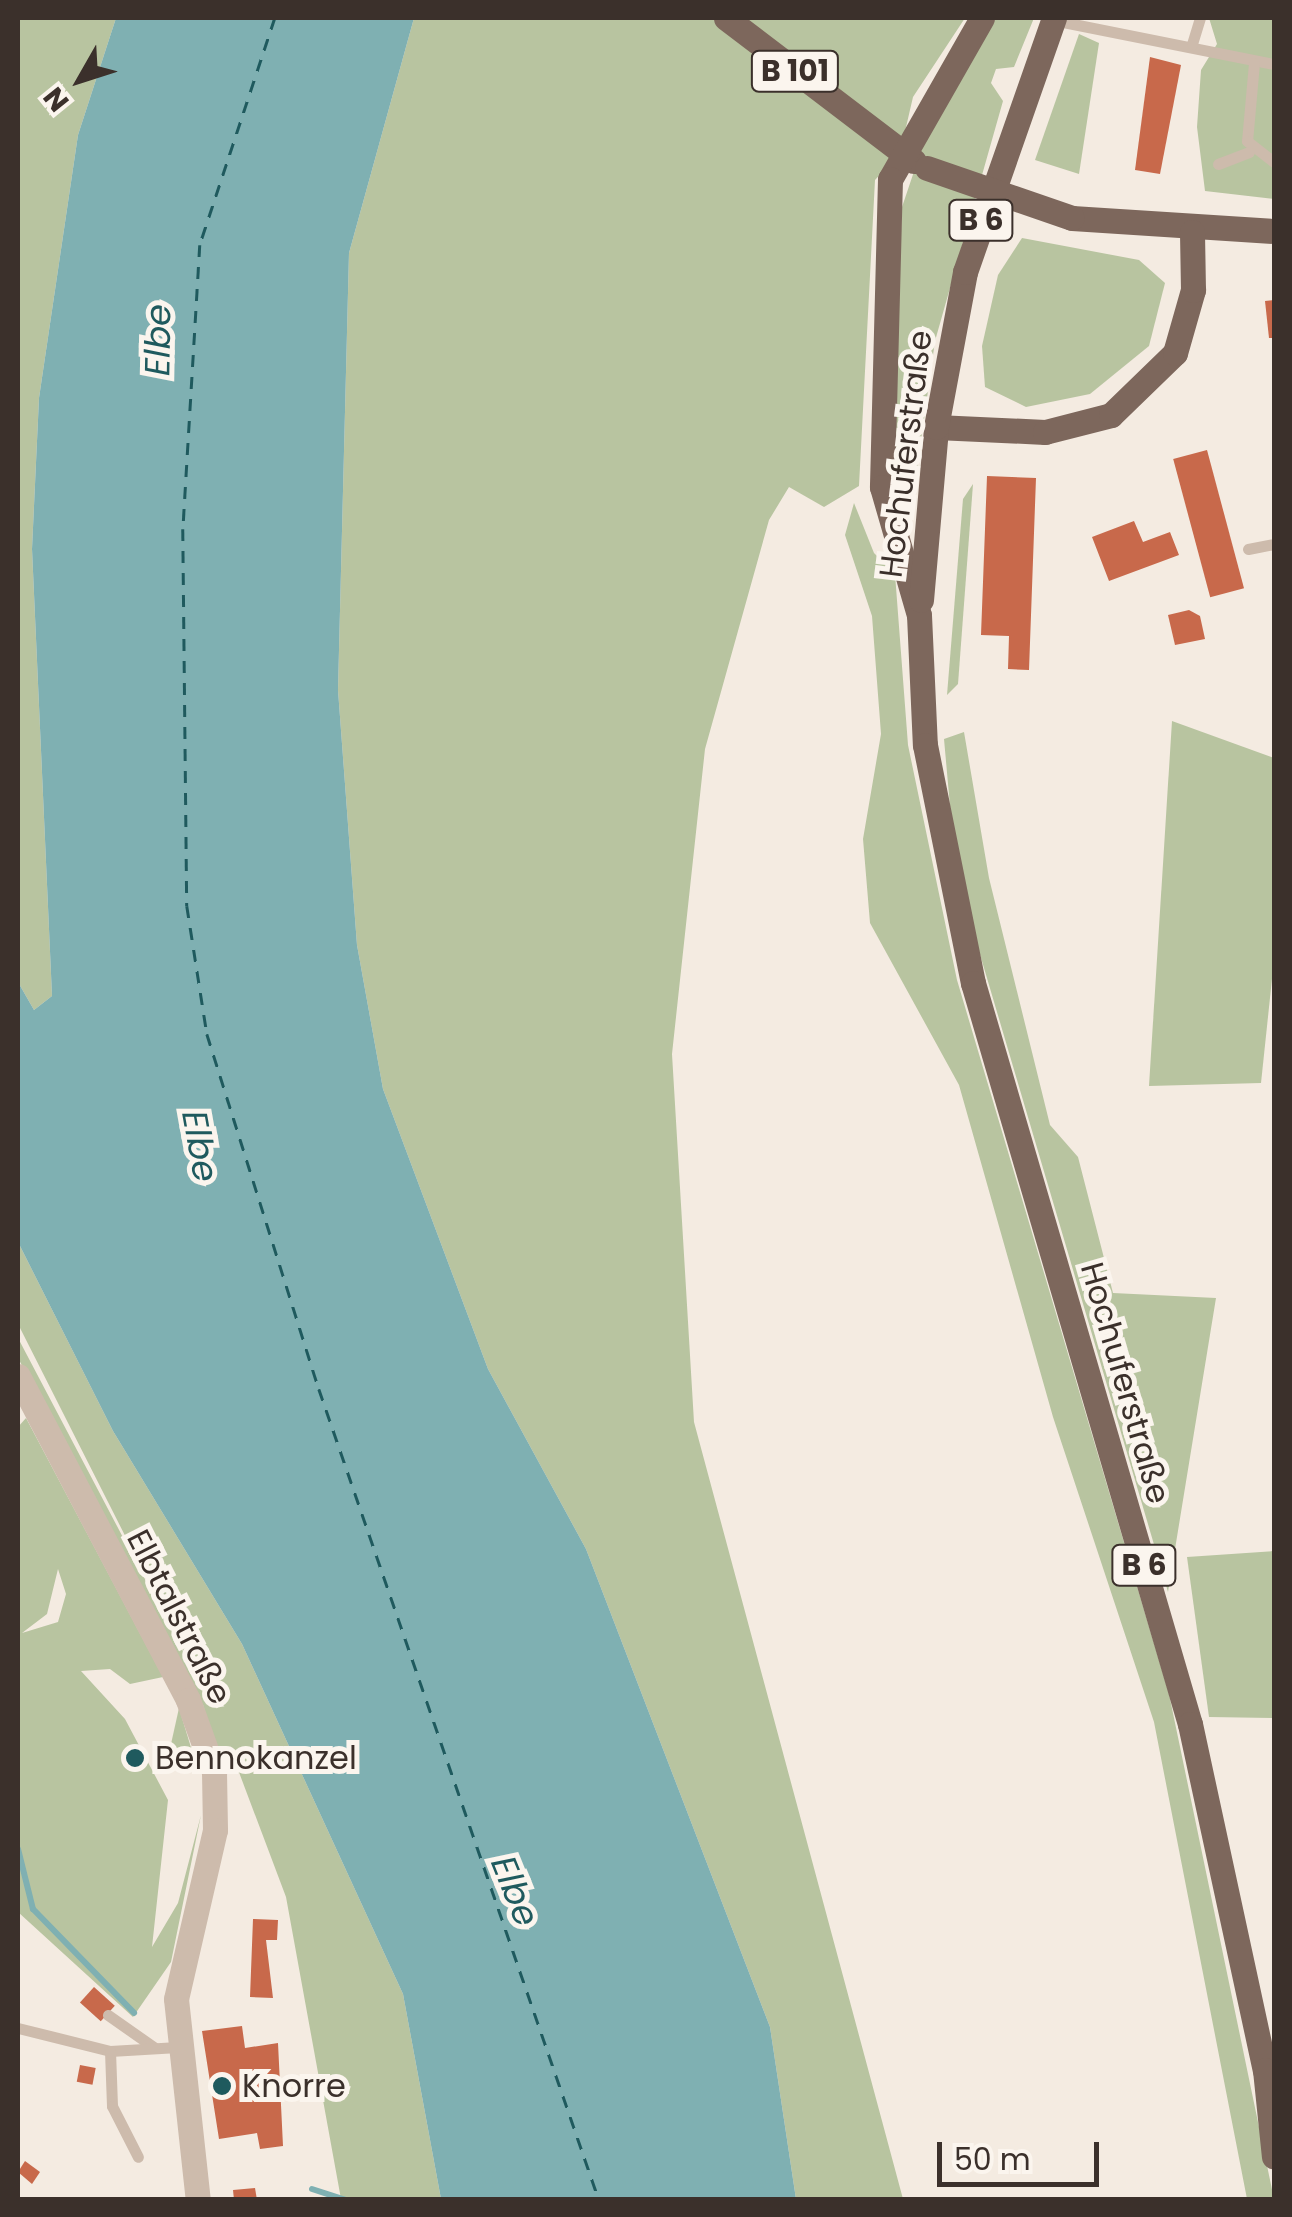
<!DOCTYPE html>
<meta charset="utf-8">
<style>
body{margin:0}
#map{position:relative;width:1292px;height:2217px;overflow:hidden;background:#f4ebe1;font-family:Poppins,sans-serif}
div>[style]{position:absolute}
.green>*{inset:0;background:#b8c4a0}
.water>*{inset:0;background:#7fb0b2}
.stream>*{height:6px;margin:-3px;padding:0 3px;transform-origin:3px;border-radius:3px;background:#7fb0b2}
.ferry>*{height:2.5px;margin-top:-1.25px;transform-origin:0;background:repeating-linear-gradient(90deg,#1f5a5e 0 12px,transparent 0 22px)}
.building>*{inset:0;background:#c8694b;transform-origin:0 0}
.service>*{height:11px;margin:-5.5px;padding:0 5.5px;transform-origin:5.5px;border-radius:5.5px;background:#cdbbac}
.tertiary>*{height:25px;margin:-12.5px;padding:0 12.5px;transform-origin:12.5px;border-radius:12.5px;background:#cdbbac}
.primary>*{height:25px;margin:-12.5px;padding:0 12.5px;transform-origin:12.5px;border-radius:12.5px;background:#7d675c}
.primary-bridge>*{height:25px;margin:-12.5px;padding:0 12.5px;transform-origin:12.5px;border-radius:12.5px;background:#7d675c}
.dots>*{width:28px;height:28px;translate:-50% -50%;box-sizing:border-box;border:5px solid #fbf5ee;border-radius:50%}
span{translate:-50% -50%;white-space:nowrap;text-align:center;line-height:1.15;-webkit-text-stroke:10px #fbf5ee;paint-order:stroke}
.shield-label span{padding:2px 8px;background:#fbf5ee;border:2px solid;border-radius:8px;-webkit-text-stroke-width:0}
.shield-label{font-size:30px;color:#3b302b;font-weight:700}
.street-label{font-size:32px;color:#3b302b}
.poi-label{font-size:32px;color:#3b302b}
.left{translate:0 -50%;text-align:left}
.water-label{font-size:35px;color:#1f5a5e;font-style:italic}
.frame{position:absolute;inset:0;border:20px solid #3b302b;pointer-events:none}
.north{position:absolute;left:30px;top:30px;width:100px;height:100px;-webkit-text-stroke:8px #fbf5ee;paint-order:stroke;rotate:231deg;font-size:28px;font-weight:700;line-height:40px;text-align:center;color:#3b302b}
.north::after{content:'';display:block;margin:auto;width:35px;height:45px;background:#3b302b;clip-path:polygon(50% 0,100% 100%,50% 72%,0 100%)}
.scale{position:absolute;left:937px;top:2142px;width:162px;height:45px;box-sizing:border-box;border:5px solid #3b302b;border-top:0;padding-left:12px;font-size:30px;line-height:35px;white-space:nowrap;color:#3b302b;-webkit-text-stroke:8px #fbf5ee;paint-order:stroke}
</style>
<div id="map">
<div class="green">
<div style="clip-path:polygon(18px 18px,116px 18px,78px 135px,39px 398px,32px 549px,52px 996px,34px 1010px,18px 982px)"></div>
<div style="clip-path:polygon(414px 18px,965px 18px,913px 97px,900px 153px,875px 180px,859px 486px,824px 507px,789px 487px,769px 520px,705px 749px,672px 1054px,694px 1422px,903px 2199px,796px 2199px,770px 2027px,586px 1549px,488px 1369px,383px 1089px,357px 945px,338px 690px,349px 253px)"></div>
<div style="clip-path:polygon(996px 18px,1034px 18px,1014px 67px,996px 69px,991px 83px,1003px 101px,935px 341px,915px 483px,890px 480px,902px 207px,928px 130px)"></div>
<div style="clip-path:polygon(1209px 18px,1274px 18px,1274px 199px,1205px 191px,1197px 127px,1201px 70px,1217px 44px)"></div>
<div style="clip-path:polygon(1079px 34px,1099px 43px,1079px 174px,1035px 160px)"></div>
<div style="clip-path:polygon(1022px 238px,1139px 260px,1165px 283px,1149px 346px,1090px 394px,1026px 407px,985px 387px,982px 346px,998px 275px)"></div>
<div style="clip-path:polygon(973px 484px,958px 684px,947px 695px,963px 499px)"></div>
<div style="clip-path:polygon(854px 503px,874px 553px,895px 574px,908px 745px,957px 980px,1169px 1694px,1274px 2199px,1247px 2199px,1154px 1722px,1053px 1417px,959px 1085px,870px 923px,863px 839px,881px 734px,872px 616px,845px 535px)"></div>
<div style="clip-path:polygon(1172px 721px,1274px 758px,1274px 960px,1261px 1083px,1149px 1086px)"></div>
<div style="clip-path:polygon(964px 732px,989px 878px,1050px 1125px,1078px 1157px,1113px 1293px,1216px 1298px,1168px 1592px,956px 873px,944px 739px)"></div>
<div style="clip-path:polygon(18px 1242px,113px 1431px,242px 1644px,403px 1994px,441px 2199px,341px 2199px,286px 1897px,237px 1767px,223px 1770px,203px 1705px,18px 1358px,18px 1338px,197px 1678px,18px 1324px)"></div>
<div style="clip-path:polygon(evenodd,26px 1418px,163px 1677px,130px 1684px,110px 1669px,81px 1671px,125px 1719px,168px 1800px,152px 1947px,178px 1903px,201px 1815px,171px 1962px,133px 2017px,18px 1912px,18px 1427px,26px 1418px,58px 1569px,66px 1594px,58px 1622px,22px 1633px,47px 1614px,58px 1569px)"></div>
<div style="clip-path:polygon(1274px 1551px,1274px 1718px,1209px 1717px,1187px 1557px)"></div>
<div style="clip-path:polygon(179px 1708px,199px 1774px,171px 1744px)"></div>
</div>
<div class="water">
<div style="clip-path:polygon(116px 18px,414px 18px,349px 253px,338px 690px,357px 945px,383px 1089px,488px 1369px,586px 1549px,770px 2027px,796px 2199px,441px 2199px,403px 1994px,242px 1644px,113px 1431px,18px 1242px,18px 982px,34px 1010px,52px 996px,32px 549px,39px 398px,78px 135px)"></div>
</div>
<div class="stream">
<div style="left:18px;top:1849px;width:62px;rotate:76deg"></div>
<div style="left:33px;top:1909px;width:145px;rotate:45.8deg"></div>
<div style="left:312px;top:2189px;width:35px;rotate:18deg"></div>
</div>
<div class="ferry">
<div style="left:275px;top:18px;width:239px;rotate:108.3deg"></div>
<div style="left:200px;top:245px;width:285px;rotate:93.4deg"></div>
<div style="left:183px;top:529px;width:377px;rotate:89.4deg"></div>
<div style="left:187px;top:906px;width:130px;rotate:81.1deg"></div>
<div style="left:207px;top:1034px;width:372px;rotate:72.5deg"></div>
<div style="left:319px;top:1389px;width:858px;rotate:70.95deg"></div>
</div>
<div class="building">
<div style="clip-path:polygon(1150px 57px,1181px 65px,1160px 174px,1135px 170px)"></div>
<div style="clip-path:polygon(1274px 300px,1274px 338px,1269px 338px,1265px 301px)"></div>
<div style="left:1207px;top:450px;width:143px;height:35px;rotate:75deg"></div>
<div style="clip-path:polygon(987px 476px,1036px 478px,1029px 670px,1008px 669px,1009px 636px,981px 635px)"></div>
<div style="clip-path:polygon(1134px 521px,1143px 542px,1170px 532px,1179px 555px,1109px 581px,1092px 537px)"></div>
<div style="clip-path:polygon(1189px 610px,1200px 616px,1205px 639px,1175px 645px,1168px 615px)"></div>
<div style="clip-path:polygon(253px 1919px,278px 1920px,277px 1940px,266px 1940px,273px 1998px,250px 1997px)"></div>
<div style="left:94px;top:1987px;width:28px;height:21px;rotate:42deg"></div>
<div style="clip-path:polygon(242px 2026px,245px 2048px,278px 2043px,283px 2146px,260px 2149px,257px 2133px,219px 2139px,202px 2031px)"></div>
<div style="left:80px;top:2065px;width:16px;height:17px;rotate:11deg"></div>
<div style="clip-path:polygon(25px 2161px,40px 2172px,32px 2184px,18px 2172px)"></div>
<div style="clip-path:polygon(255px 2188px,257px 2200px,234px 2200px,233px 2190px)"></div>
</div>
<div class="service">
<div style="left:1053px;top:20px;width:225px;rotate:11.3deg"></div>
<div style="left:1192px;top:44px;width:27px;rotate:-73deg"></div>
<div style="left:1254px;top:63px;width:78px;rotate:95.1deg"></div>
<div style="left:1247px;top:141px;width:34px;rotate:38deg"></div>
<div style="left:1218px;top:164px;width:33px;rotate:-21deg"></div>
<div style="left:1248px;top:549px;width:26px;rotate:-11deg"></div>
<div style="left:108px;top:2015px;width:57px;rotate:35.1deg"></div>
<div style="left:18px;top:2028px;width:95px;rotate:14deg"></div>
<div style="left:110px;top:2051px;width:68px;rotate:-3.4deg"></div>
<div style="left:110px;top:2051px;width:55px;rotate:87.9deg"></div>
<div style="left:112px;top:2106px;width:57px;rotate:63deg"></div>
</div>
<div class="tertiary">
<div style="left:18px;top:1376px;width:366px;rotate:62.3deg"></div>
<div style="left:188px;top:1700px;width:77px;rotate:70.1deg"></div>
<div style="left:214px;top:1772px;width:58px;rotate:89deg"></div>
<div style="left:215px;top:1830px;width:173px;rotate:103deg"></div>
<div style="left:176px;top:1999px;width:202px;rotate:83.8deg"></div>
</div>
<div class="primary">
<div style="left:726px;top:18px;width:236px;rotate:37.3deg"></div>
<div style="left:982px;top:18px;width:185px;rotate:119.7deg"></div>
<div style="left:890px;top:179px;width:308px;rotate:91.5deg"></div>
<div style="left:882px;top:487px;width:133px;rotate:73.9deg"></div>
<div style="left:919px;top:615px;width:130px;rotate:87.4deg"></div>
<div style="left:925px;top:745px;width:243px;rotate:78.6deg"></div>
<div style="left:973px;top:983px;width:772px;rotate:73.68deg"></div>
<div style="left:1190px;top:1724px;width:354px;rotate:77.8deg"></div>
<div style="left:1265px;top:2070px;width:87px;rotate:84.1deg"></div>
<div style="left:1072px;top:218px;width:202px;rotate:3.7deg"></div>
<div style="left:936px;top:427px;width:109px;rotate:2.6deg"></div>
<div style="left:1045px;top:432px;width:68px;rotate:-14.4deg"></div>
<div style="left:1111px;top:415px;width:89px;rotate:-44.1deg"></div>
<div style="left:1175px;top:353px;width:66px;rotate:-74.1deg"></div>
<div style="left:1193px;top:290px;width:58px;rotate:-91deg"></div>
<div style="left:921px;top:600px;width:174px;rotate:-85deg"></div>
<div style="left:936px;top:427px;width:158px;rotate:-79.4deg"></div>
<div style="left:965px;top:272px;width:269px;rotate:-70.7deg"></div>
</div>
<div class="primary-bridge">
<div style="left:927px;top:168px;width:153px;rotate:19deg"></div>
</div>
<div class="dots">
<div style="left:135px;top:1758px;background:#1f5a5e"></div>
<div style="left:222px;top:2086px;background:#1f5a5e"></div>
</div>
<div class="shield-label">
<span style="left:795px;top:71px">B 101</span>
<span style="left:981px;top:220px">B 6</span>
<span style="left:1144px;top:1565px">B 6</span>
</div>
<div class="street-label">
<span style="left:906px;top:454px;rotate:-83deg">Hochuferstraße</span>
<span style="left:1125px;top:1383px;rotate:74deg">Hochuferstraße</span>
<span style="left:179px;top:1617px;rotate:63deg">Elbtalstraße</span>
</div>
<div class="poi-label">
<span class="left" style="left:155px;top:1758px">Bennokanzel</span>
<span class="left" style="left:242px;top:2086px">Knorre</span>
</div>
<div class="water-label">
<span style="left:158px;top:340px;rotate:-89deg">Elbe</span>
<span style="left:200px;top:1146px;rotate:80deg">Elbe</span>
<span style="left:515px;top:1891px;rotate:68deg">Elbe</span>
</div>
<div class="frame"></div>
<div class="north">N</div>
<div class="scale">50 m</div>
</div>
